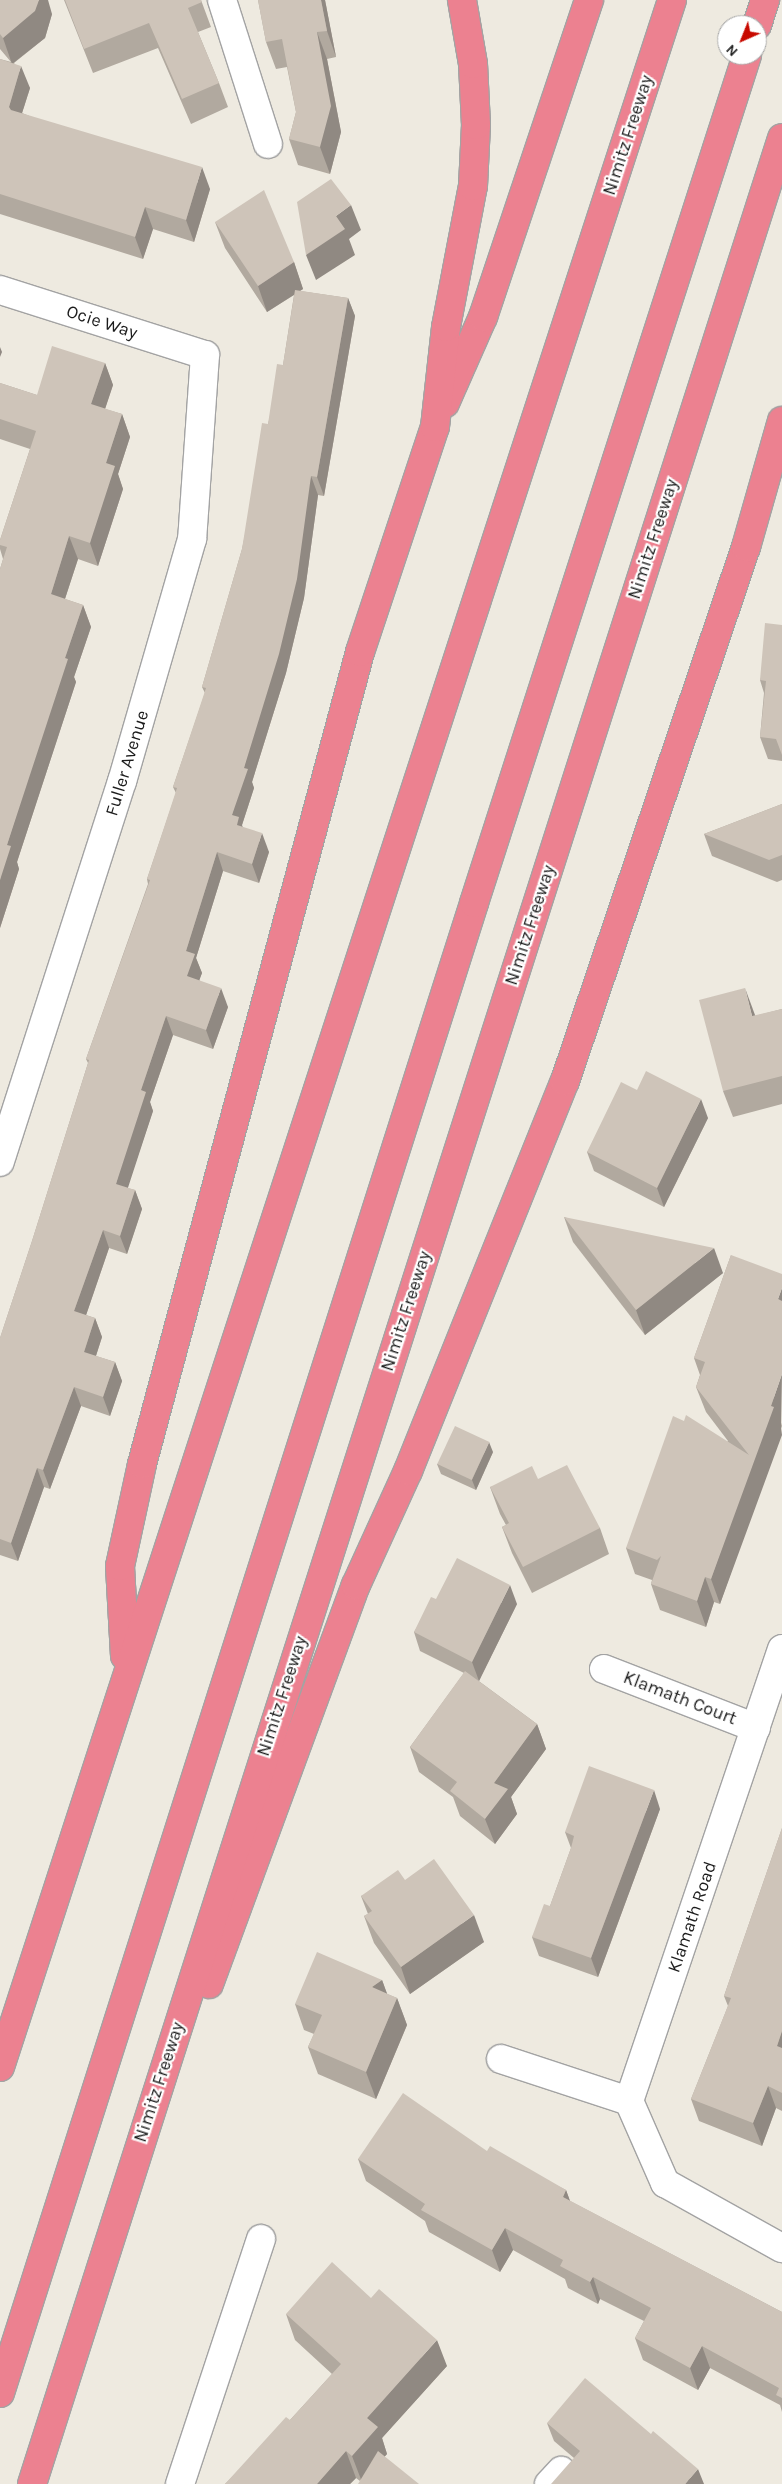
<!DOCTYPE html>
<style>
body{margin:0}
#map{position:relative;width:782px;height:2484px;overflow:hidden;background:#eeeae0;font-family:Karla,sans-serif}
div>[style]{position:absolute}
.roads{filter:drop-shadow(1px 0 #a3a3a3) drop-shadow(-1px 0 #a3a3a3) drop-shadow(0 1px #a3a3a3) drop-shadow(0 -1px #a3a3a3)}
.minor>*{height:28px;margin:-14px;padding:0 14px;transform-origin:14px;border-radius:14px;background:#fff}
.highway>*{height:28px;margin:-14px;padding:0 14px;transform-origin:14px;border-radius:14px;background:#ec8190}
.wall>*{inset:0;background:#b1a99f}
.shaded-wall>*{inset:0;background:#908982}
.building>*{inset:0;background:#cec4b9;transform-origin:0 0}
span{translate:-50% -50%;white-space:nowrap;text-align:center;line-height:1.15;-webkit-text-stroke:4.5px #fff;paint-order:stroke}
.street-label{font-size:18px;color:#1c1c1c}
.north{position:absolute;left:717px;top:15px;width:50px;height:50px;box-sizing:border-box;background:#fff;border:1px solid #a4a4a4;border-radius:50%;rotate:224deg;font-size:14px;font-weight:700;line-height:20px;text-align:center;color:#1c1c1c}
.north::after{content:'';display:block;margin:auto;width:18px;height:22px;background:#c80a00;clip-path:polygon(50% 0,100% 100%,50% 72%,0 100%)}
</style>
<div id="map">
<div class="roads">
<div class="minor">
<div style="left:222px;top:0;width:151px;rotate:72.3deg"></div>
<div style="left:0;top:290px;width:215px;rotate:17.6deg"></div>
<div style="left:205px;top:355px;width:184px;rotate:94deg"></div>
<div style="left:192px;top:539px;width:252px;rotate:106.1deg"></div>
<div style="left:122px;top:781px;width:400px;rotate:107.8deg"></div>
<div style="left:782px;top:1649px;width:477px;rotate:108.7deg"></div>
<div style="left:629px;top:2101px;width:90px;rotate:66.3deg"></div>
<div style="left:665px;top:2183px;width:134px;rotate:29.1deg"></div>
<div style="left:604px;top:1669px;width:163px;rotate:21.2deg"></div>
<div style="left:501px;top:2059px;width:135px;rotate:18.2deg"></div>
<div style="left:180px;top:2484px;width:258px;rotate:-71.7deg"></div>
<div style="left:549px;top:2484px;width:18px;rotate:-47deg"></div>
</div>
<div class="highway">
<div style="left:757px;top:25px;width:26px;rotate:-72deg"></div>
<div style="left:445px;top:403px;width:94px;rotate:-66.2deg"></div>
<div style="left:483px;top:317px;width:334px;rotate:-71.5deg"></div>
<div style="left:125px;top:1656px;width:90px;rotate:-93.2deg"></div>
<div style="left:120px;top:1566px;width:104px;rotate:-77.8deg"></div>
<div style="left:142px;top:1464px;width:841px;rotate:-74.97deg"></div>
<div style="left:360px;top:652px;width:237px;rotate:-71.6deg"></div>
<div style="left:435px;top:427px;width:101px;rotate:-83.7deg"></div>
<div style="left:446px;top:327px;width:144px;rotate:-79.2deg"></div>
<div style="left:473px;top:186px;width:61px;rotate:-87.2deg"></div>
<div style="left:476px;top:125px;width:61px;rotate:-92.8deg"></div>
<div style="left:473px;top:64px;width:65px;rotate:-99.8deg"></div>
<div style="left:209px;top:1984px;width:425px;rotate:-69.8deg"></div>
<div style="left:356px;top:1585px;width:125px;rotate:-65.5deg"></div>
<div style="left:408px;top:1471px;width:420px;rotate:-68.1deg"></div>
<div style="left:565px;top:1081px;width:564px;rotate:-71.28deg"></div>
<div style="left:746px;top:547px;width:131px;rotate:-74.1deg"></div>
<div style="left:0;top:2067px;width:2173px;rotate:-71.99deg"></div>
<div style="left:0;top:2393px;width:1564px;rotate:-72.35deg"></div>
<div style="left:474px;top:903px;width:891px;rotate:-72.15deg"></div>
<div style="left:32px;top:2484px;width:2463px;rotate:-72.27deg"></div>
</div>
</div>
<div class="wall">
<div style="clip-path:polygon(0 0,52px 14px,45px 38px,14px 63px,30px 88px,22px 113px,210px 189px,194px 242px,153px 229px,143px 259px,0 214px,0 59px,11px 62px,0 49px)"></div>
<div style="clip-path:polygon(64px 0,201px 0,211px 27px,198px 32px,219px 83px,228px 107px,191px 124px,158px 48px,93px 73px)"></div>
<div style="clip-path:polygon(258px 0,325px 0,336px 57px,327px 59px,341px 132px,330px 174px,298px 165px,289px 139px,296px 112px,287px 67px,276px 69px,266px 42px)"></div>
<div style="clip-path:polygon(215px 222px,294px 262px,303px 289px,300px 291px,348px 298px,355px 316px,324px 496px,318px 495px,304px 598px,286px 673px,252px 782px,254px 788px,242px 825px,242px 827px,269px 852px,259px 883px,223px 871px,196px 958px,202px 973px,199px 980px,228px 1007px,213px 1049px,173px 1035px,150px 1102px,153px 1111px,127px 1188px,135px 1190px,142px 1209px,127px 1254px,109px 1248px,86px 1315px,95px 1318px,102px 1337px,96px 1356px,115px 1362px,122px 1381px,110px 1416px,81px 1406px,50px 1489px,44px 1487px,18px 1561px,0 1555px,0 1338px,32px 1241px,88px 1063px,86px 1059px,148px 884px,147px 879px,176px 793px,173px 787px,205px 693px,202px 687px,242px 549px,268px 424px,283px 365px,294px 295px,267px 312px,225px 248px)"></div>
<div style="clip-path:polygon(105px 363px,113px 385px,105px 409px,122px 414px,130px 437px,118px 474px,123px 489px,98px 566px,78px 559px,65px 599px,83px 605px,91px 627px,74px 677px,76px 682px,17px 862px,19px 869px,0 928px,0 569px,3px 559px,0 549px,0 540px,30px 449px,0 439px,0 383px,37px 395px)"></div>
<div style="clip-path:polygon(782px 625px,782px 761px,768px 759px,760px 737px,764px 693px,760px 680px)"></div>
<div style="clip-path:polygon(782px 804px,782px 880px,777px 882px,712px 856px,704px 834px)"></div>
<div style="clip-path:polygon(782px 1009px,782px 1104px,733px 1117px,723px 1091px,755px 1016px)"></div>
<div style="clip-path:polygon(637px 1090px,708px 1118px,664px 1207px,594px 1171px,587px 1152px)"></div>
<div style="clip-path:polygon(564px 1217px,723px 1273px,645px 1335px,573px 1242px)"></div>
<div style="clip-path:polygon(731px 1255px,782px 1426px,720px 1604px,714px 1602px,706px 1627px,660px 1610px,651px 1584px,652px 1580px,635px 1574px,626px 1548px,728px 1441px,706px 1412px,696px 1387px,700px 1375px,694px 1358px)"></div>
<div style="clip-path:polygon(493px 1452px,476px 1490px,441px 1474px,437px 1464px)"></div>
<div style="clip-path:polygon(538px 1479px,600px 1528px,609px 1554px,532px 1593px,512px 1553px,502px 1527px,506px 1525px,500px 1514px,490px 1487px)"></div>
<div style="clip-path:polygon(436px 1599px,517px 1604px,479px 1681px,476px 1679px,537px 1724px,546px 1749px,511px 1797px,517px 1814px,495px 1844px,460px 1816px,453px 1797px,419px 1772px,410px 1747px,464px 1673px,420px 1651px,414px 1632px)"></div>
<div style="clip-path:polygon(660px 1809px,598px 1977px,539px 1956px,532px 1937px,550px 1906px,571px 1848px,565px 1832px)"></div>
<div style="clip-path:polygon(782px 1828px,782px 2111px,776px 2108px,762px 2146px,699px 2121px,691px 2099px,728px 2006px,724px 1996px)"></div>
<div style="clip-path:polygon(405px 1880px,484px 1942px,410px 1994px,374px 1943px,364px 1916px,368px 1914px,361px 1896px)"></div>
<div style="clip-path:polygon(382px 1980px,387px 1994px,397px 1998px,407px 2025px,376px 2099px,318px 2074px,308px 2047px,314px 2034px,304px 2030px,295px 2004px)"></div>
<div style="clip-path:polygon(487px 2151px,566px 2190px,570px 2201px,782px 2312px,782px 2412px,780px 2405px,710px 2368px,698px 2390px,643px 2360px,635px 2338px,644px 2321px,600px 2299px,598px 2304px,568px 2288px,565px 2279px,513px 2250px,500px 2272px,429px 2232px,425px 2221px,366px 2181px,358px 2159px)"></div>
<div style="clip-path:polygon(286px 2314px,447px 2366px,382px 2438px,387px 2454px,360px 2481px,356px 2478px,350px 2484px,225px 2484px,290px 2420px,332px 2374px,295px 2340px)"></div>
<div style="clip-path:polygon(547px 2423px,704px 2484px,574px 2458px,554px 2441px)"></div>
</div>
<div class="shaded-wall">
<div style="clip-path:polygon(39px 0,48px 0,52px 14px,45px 38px,12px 64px,3px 38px)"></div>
<div style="clip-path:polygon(321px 0,325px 0,336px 57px,327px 31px)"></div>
<div style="clip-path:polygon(317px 32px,327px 59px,341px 132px,330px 174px,320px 147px)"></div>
<div style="clip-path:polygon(21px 66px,30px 88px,17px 129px,9px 107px)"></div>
<div style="clip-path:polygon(202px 167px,210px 189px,194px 242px,186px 220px)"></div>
<div style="clip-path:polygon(351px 205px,361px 230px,349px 239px,355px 255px,316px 280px,306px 255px,336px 216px)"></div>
<div style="clip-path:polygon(145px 207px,153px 229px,143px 259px,135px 237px)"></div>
<div style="clip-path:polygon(294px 262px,303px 289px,267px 312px,258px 286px)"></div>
<div style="clip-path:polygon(348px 298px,355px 316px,324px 496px,317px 477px)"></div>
<div style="clip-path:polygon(0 347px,2px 352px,0 357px)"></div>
<div style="clip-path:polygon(105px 363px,113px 385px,99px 427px,91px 404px)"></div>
<div style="clip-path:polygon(122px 414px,130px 437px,118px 474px,123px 489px,98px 566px,90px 543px,106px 463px)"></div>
<div style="clip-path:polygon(311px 476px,318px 495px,304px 598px,286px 673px,252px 782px,254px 788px,242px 825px,246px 836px,244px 844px,232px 815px,244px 768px)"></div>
<div style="clip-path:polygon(69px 536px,78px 559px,59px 617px,51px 594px)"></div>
<div style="clip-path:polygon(83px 605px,91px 627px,74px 677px,76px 682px,17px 862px,19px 869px,0 928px,0 880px,7px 845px,65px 658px)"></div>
<div style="clip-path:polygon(262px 833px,269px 852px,259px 883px,252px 864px)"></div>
<div style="clip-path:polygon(217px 852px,223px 871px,196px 958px,202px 973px,194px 995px,187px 976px,186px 951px)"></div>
<div style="clip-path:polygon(221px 988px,228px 1007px,213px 1049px,206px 1030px)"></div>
<div style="clip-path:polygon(745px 988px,755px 1015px,762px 1043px,752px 1016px)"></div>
<div style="clip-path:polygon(166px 1016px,173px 1035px,150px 1102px,153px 1111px,123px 1203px,116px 1184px,141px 1090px)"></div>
<div style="clip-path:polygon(701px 1099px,708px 1118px,664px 1207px,657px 1188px)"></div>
<div style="clip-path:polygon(135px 1190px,142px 1209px,127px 1254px,120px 1236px)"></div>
<div style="clip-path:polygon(103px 1230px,109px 1248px,81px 1330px,74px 1311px)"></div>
<div style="clip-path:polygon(714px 1248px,723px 1273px,645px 1335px,636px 1310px)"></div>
<div style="clip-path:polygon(782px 1288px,782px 1310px,778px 1299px)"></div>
<div style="clip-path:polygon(95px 1318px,102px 1337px,91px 1371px,84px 1352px)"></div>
<div style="clip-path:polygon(115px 1362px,122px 1381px,110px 1416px,103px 1397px)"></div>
<div style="clip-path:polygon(782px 1374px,781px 1428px,782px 1435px,720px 1604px,711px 1579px)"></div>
<div style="clip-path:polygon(74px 1387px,81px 1406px,50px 1489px,43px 1470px)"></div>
<div style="clip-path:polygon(489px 1442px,493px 1452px,476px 1490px,472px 1480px)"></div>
<div style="clip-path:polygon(37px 1468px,44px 1487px,18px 1561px,11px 1543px)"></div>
<div style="clip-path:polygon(705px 1577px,714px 1602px,706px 1627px,697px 1601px)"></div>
<div style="clip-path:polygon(510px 1585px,517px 1604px,479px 1681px,472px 1662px)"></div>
<div style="clip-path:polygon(537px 1724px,546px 1749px,511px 1797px,517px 1814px,495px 1844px,485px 1819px,494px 1783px)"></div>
<div style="clip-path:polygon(654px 1790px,660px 1809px,598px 1977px,591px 1958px)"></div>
<div style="clip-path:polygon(474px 1915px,484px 1942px,410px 1994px,401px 1967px)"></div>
<div style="clip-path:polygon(382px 1980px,392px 2007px,372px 1987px)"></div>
<div style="clip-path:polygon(397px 1998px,407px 2025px,376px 2099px,366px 2072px)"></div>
<div style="clip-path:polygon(782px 2031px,782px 2060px,777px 2046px)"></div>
<div style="clip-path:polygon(768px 2086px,776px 2108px,762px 2146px,753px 2123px)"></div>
<div style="clip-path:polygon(566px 2190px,574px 2212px,563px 2197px)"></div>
<div style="clip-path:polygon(505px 2228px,513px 2250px,500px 2272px,492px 2250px)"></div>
<div style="clip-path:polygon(593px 2277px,600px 2299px,598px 2304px,590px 2282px)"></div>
<div style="clip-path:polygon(437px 2340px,447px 2366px,382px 2438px,387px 2454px,362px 2482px,352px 2456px,367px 2418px)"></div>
<div style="clip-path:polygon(702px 2346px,710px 2368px,698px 2390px,690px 2368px)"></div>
<div style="clip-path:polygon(346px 2451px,356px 2478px,350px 2484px,317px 2484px)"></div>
<div style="clip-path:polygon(698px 2469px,704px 2484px,685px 2484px)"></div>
</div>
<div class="building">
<div style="clip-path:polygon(0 0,39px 0,35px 11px,3px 38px,0 34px)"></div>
<div style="clip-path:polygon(65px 0,201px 0,202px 2px,188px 8px,219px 83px,182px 99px,149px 23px,84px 49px)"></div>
<div style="clip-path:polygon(258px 0,321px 0,327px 31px,317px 32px,331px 106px,320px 147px,289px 139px,296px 112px,282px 39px,266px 42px)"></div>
<div style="clip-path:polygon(0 59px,21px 66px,9px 107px,11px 110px,202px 167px,186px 220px,145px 207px,135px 237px,0 194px)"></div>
<div style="clip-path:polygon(331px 179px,351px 205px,336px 216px,345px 229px,306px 255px,297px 202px)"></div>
<div style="clip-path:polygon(264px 190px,294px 262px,258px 286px,215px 222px)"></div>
<div style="clip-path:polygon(295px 290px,348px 298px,317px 477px,311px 476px,297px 579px,279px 654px,244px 768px,248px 769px,232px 815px,239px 817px,237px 825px,262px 833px,252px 864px,217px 852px,186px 951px,195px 954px,187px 976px,221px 988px,206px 1030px,166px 1016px,141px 1090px,146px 1092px,116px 1184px,135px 1190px,120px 1236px,103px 1230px,74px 1311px,95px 1318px,84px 1352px,115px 1362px,103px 1397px,74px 1387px,43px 1470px,37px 1468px,11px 1543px,0 1539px,0 1338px,32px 1241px,89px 1060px,86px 1059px,150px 880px,147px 879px,177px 788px,173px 787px,206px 688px,202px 687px,242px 549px,262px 423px,268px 424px,277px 364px,283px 365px)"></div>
<div style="clip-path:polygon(52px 346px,105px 363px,91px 404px,122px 414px,106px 463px,115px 466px,90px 543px,69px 536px,51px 594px,83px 605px,65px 658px,68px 659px,7px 845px,11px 846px,0 880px,0 569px,7px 547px,0 545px,0 540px,36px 431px,0 419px,0 383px,37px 395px)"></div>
<div style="clip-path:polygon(765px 623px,782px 625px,782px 755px,776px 739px,760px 737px,766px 681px,760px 680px)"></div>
<div style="clip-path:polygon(782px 804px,782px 855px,769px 860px,704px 834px)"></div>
<div style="clip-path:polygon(745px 988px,752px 1016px,782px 1009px,782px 1076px,723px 1091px,699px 1000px)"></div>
<div style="clip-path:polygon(646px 1071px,701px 1099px,657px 1188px,587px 1152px,621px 1082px,637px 1090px)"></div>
<div style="clip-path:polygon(564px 1217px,608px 1226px,714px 1248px,636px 1310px)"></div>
<div style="clip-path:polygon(731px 1255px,782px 1274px,782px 1288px,778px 1299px,782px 1301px,782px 1374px,771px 1406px,774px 1407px,711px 1579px,705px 1577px,697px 1601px,651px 1584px,661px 1556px,657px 1560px,626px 1548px,673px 1416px,684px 1421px,686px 1415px,749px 1455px,696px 1387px,705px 1362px,694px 1358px)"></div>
<div style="left:455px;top:1426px;width:38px;height:42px;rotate:25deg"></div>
<div style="clip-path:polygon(567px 1465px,600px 1528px,523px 1567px,502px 1527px,509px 1523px,490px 1487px,532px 1466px,538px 1479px)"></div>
<div style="clip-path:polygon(457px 1558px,510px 1585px,472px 1662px,414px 1632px,431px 1597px,436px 1599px)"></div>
<div style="clip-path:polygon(465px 1671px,537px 1724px,494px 1783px,508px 1789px,485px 1819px,450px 1791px,457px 1782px,410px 1747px)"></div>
<div style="clip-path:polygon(589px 1766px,654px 1790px,591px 1958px,532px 1937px,544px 1904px,550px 1906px,571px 1848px,574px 1836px,565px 1832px)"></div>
<div style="clip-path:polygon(782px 1828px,782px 2031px,777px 2046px,782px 2048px,782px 2093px,768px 2086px,753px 2123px,691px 2099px,731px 1998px,724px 1996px)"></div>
<div style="clip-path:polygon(434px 1859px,474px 1915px,401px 1967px,364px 1916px,372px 1911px,361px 1896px,398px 1870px,405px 1880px)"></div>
<div style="clip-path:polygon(317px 1952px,382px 1980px,372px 1987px,397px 1998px,366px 2072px,308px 2047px,322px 2015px,295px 2004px)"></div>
<div style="clip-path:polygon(403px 2093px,487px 2151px,490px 2146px,566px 2190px,563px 2197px,782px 2312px,782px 2398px,776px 2395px,779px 2388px,702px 2346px,690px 2368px,635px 2338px,651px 2308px,593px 2277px,590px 2282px,560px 2266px,563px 2260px,505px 2228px,492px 2250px,421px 2210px,425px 2204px,358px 2159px)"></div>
<div style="clip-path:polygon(332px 2262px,371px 2298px,379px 2289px,437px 2340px,367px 2418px,378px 2427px,352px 2456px,346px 2451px,317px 2484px,225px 2484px,286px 2417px,290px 2420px,341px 2364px,286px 2314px)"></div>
<div style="clip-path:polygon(585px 2378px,651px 2434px,653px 2431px,698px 2469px,685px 2484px,551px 2484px,580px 2451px,547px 2423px)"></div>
<div style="clip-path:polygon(378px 2451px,419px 2484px,358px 2484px)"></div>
</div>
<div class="street-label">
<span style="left:628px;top:135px;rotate:-72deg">Nimitz Freeway</span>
<span style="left:102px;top:322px;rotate:18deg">Ocie Way</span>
<span style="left:653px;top:539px;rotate:-72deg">Nimitz Freeway</span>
<span style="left:127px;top:763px;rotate:-73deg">Fuller Avenue</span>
<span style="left:530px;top:925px;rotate:-72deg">Nimitz Freeway</span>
<span style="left:406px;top:1311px;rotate:-72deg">Nimitz Freeway</span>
<span style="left:282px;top:1696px;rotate:-72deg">Nimitz Freeway</span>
<span style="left:680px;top:1698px;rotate:21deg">Klamath Court</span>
<span style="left:692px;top:1917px;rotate:-71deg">Klamath Road</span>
<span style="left:159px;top:2082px;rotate:-72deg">Nimitz Freeway</span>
</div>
<div class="north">N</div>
</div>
